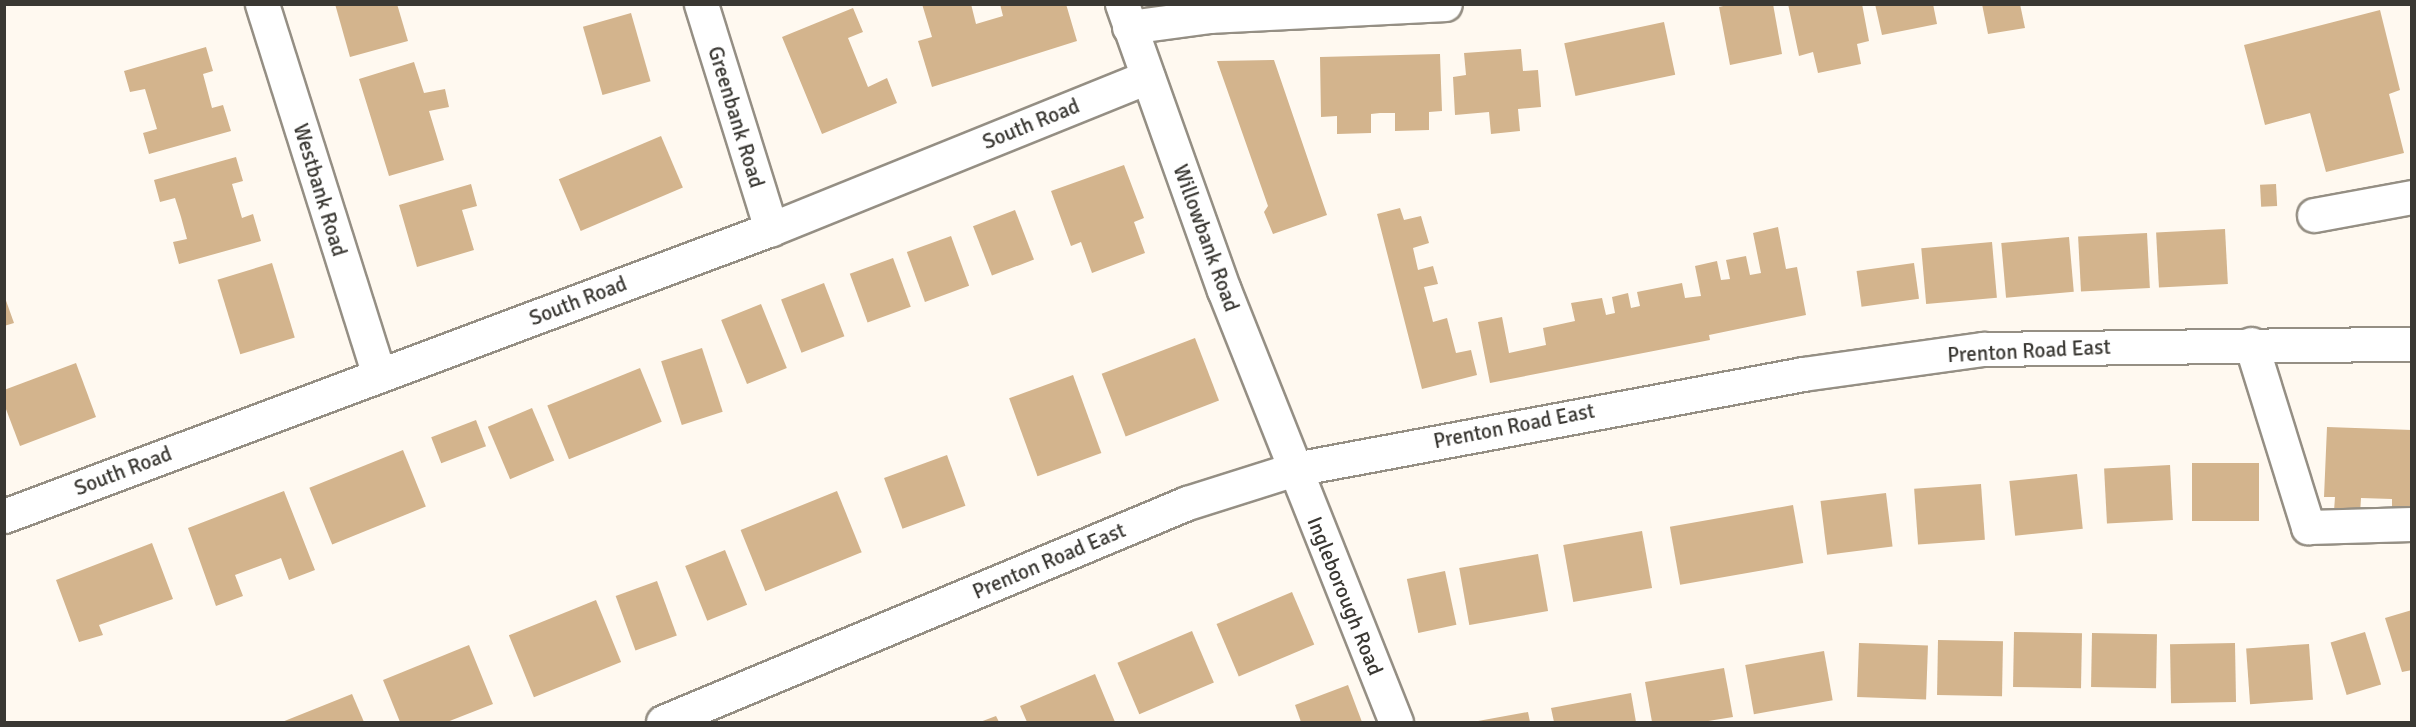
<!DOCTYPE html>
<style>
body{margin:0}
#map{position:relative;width:2416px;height:727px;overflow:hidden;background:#fff9f0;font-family:Signika,sans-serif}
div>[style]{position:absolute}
.building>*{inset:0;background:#d3b48d;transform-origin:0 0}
.roads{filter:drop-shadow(2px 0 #958f84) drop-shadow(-2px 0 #958f84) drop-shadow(0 2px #958f84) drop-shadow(0 -2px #958f84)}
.minor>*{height:33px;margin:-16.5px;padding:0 16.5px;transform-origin:16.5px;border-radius:16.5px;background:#fff}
span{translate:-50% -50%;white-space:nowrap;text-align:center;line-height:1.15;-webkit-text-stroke:4.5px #fff;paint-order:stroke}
.street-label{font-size:21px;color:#3a3833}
.frame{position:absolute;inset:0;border:6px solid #3a3833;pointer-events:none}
</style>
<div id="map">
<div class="building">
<div style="clip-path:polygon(335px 4px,397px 4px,408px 41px,350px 57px)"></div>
<div style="clip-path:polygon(922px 4px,971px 4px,976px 24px,1003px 16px,1000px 4px,1066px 4px,1077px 41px,932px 87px,918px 41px,932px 37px)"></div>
<div style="clip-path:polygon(1732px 4px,1773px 4px,1782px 54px,1730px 65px,1719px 7px)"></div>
<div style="clip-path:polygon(1788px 4px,1862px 4px,1869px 41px,1857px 44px,1861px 64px,1818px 73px,1813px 52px,1799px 56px)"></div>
<div style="clip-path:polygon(1875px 4px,1933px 4px,1937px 24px,1882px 35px)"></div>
<div style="clip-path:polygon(1982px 4px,2020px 4px,2025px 28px,1988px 34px)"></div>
<div style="clip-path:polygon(853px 8px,863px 32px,848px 38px,868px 87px,887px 78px,897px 103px,822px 134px,782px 37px)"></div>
<div style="clip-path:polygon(2380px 10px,2400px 90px,2389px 94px,2404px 153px,2326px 172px,2310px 113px,2265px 125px,2244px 45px)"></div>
<div style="left:631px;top:13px;width:71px;height:50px;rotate:74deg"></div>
<div style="left:1664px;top:22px;width:54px;height:102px;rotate:78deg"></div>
<div style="clip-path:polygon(206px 47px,213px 71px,203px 74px,212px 108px,223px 105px,231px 131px,149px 154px,143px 133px,157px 129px,145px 89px,130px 92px,124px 71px)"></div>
<div style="clip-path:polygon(1521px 49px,1523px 71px,1538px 70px,1541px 107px,1518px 109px,1520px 131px,1491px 134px,1489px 112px,1455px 115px,1453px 77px,1466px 75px,1464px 53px)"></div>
<div style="clip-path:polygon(1440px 54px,1442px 111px,1429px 112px,1429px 130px,1395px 131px,1395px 113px,1380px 113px,1371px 114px,1371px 133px,1337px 134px,1337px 116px,1321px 117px,1320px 57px)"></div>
<div style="clip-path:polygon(1274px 60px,1327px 215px,1273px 234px,1264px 212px,1268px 206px,1217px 61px)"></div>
<div style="clip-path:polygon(414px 62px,424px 93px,445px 89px,449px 107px,429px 111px,444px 160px,389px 176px,359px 79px)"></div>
<div style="left:661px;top:136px;width:56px;height:111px;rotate:67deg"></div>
<div style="clip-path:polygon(236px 157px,243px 181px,232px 184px,242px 218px,253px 214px,261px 241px,179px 264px,173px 242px,187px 239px,181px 217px,175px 198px,160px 202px,154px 180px)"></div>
<div style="clip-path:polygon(1124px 165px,1144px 218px,1134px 222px,1145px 253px,1092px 273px,1081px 242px,1071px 246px,1051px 191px)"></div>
<div style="clip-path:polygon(471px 184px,477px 206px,462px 210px,474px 250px,417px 267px,399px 205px)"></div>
<div style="left:2276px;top:184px;width:22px;height:16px;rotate:87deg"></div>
<div style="clip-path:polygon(1400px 208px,1404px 220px,1421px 216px,1429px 243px,1413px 248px,1418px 270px,1433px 266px,1438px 284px,1424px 287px,1433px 322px,1447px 318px,1456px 353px,1471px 350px,1477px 375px,1422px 389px,1377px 214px)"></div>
<div style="left:1015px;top:210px;width:53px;height:45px;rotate:69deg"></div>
<div style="clip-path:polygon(1778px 227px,1786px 269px,1797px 267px,1806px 315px,1709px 335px,1710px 340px,1490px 383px,1478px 322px,1502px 317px,1509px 353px,1546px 345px,1543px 328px,1575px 321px,1571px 303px,1602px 298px,1606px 315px,1615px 313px,1612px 297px,1628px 293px,1631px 308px,1640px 306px,1637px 292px,1682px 283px,1685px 298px,1701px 296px,1695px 266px,1717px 261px,1721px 280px,1730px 279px,1726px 260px,1746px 256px,1750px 275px,1761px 273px,1753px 233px)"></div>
<div style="left:2225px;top:229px;width:55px;height:69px;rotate:87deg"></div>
<div style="left:2147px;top:233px;width:55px;height:69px;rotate:87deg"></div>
<div style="left:951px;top:236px;width:53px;height:47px;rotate:70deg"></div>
<div style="left:2069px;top:237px;width:55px;height:68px;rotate:85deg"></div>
<div style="left:1992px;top:242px;width:56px;height:71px;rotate:85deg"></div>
<div style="left:893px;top:258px;width:52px;height:46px;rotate:70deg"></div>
<div style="left:272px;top:263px;width:78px;height:57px;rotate:73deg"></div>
<div style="left:1914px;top:263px;width:36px;height:58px;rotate:82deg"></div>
<div style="left:824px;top:283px;width:57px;height:46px;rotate:69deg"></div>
<div style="clip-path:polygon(4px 295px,14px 323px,4px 326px)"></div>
<div style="left:761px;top:304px;width:69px;height:43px;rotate:68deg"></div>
<div style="left:1195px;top:338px;width:67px;height:100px;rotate:69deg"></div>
<div style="left:702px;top:348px;width:67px;height:43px;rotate:72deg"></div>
<div style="clip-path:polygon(76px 363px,96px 417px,20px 446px,4px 404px,4px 390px)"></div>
<div style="left:640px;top:368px;width:58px;height:100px;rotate:68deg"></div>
<div style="left:1073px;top:375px;width:83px;height:68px;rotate:70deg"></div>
<div style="left:532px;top:408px;width:57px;height:48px;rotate:67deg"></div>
<div style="left:476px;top:420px;width:28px;height:48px;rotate:69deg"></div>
<div style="clip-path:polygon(2327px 427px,2412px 430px,2412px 515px,2392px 514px,2392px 499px,2361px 498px,2360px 514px,2334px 511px,2335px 497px,2324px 497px)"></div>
<div style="left:403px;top:450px;width:61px;height:101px;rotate:68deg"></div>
<div style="left:947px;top:455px;width:54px;height:67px;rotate:70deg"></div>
<div style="left:2192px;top:463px;width:67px;height:58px"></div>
<div style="left:2170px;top:465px;width:55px;height:66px;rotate:87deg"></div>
<div style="left:2077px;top:474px;width:55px;height:68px;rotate:84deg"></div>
<div style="left:1981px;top:484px;width:56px;height:67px;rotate:86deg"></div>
<div style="clip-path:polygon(284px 491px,315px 570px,289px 580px,281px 558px,235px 575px,243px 596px,216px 606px,188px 528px)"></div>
<div style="left:837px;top:491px;width:66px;height:104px;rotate:68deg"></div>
<div style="left:1886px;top:493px;width:54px;height:66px;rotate:83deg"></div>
<div style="left:1793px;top:505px;width:59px;height:125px;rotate:80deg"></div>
<div style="left:1642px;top:531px;width:58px;height:80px;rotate:80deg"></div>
<div style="clip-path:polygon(152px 543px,173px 599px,99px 625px,103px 635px,79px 642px,56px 580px)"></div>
<div style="left:725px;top:550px;width:59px;height:43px;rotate:68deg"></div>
<div style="left:1538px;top:554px;width:58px;height:80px;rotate:80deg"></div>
<div style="left:1445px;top:571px;width:55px;height:39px;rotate:78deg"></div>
<div style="left:657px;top:581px;width:58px;height:44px;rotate:70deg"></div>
<div style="left:1292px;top:592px;width:57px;height:82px;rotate:67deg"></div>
<div style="left:596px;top:600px;width:67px;height:94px;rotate:68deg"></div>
<div style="clip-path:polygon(2412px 610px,2412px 670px,2402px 672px,2385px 618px)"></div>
<div style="left:1192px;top:631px;width:56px;height:81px;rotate:67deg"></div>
<div style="left:2014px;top:632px;width:68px;height:55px;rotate:1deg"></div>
<div style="left:2365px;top:632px;width:55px;height:36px;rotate:73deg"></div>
<div style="left:2092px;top:633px;width:65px;height:54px;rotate:1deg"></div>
<div style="left:1938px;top:640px;width:65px;height:55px;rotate:1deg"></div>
<div style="left:1859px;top:643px;width:69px;height:54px;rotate:2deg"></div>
<div style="left:2235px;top:643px;width:59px;height:65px;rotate:89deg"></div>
<div style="left:2309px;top:644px;width:56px;height:63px;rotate:86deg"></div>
<div style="clip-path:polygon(469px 645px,493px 704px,447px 722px,400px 722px,383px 680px)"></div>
<div style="left:1824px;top:651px;width:50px;height:80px;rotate:80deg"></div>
<div style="clip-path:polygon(1724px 668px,1733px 717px,1702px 722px,1652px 722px,1645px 682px)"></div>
<div style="clip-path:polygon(1095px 674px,1115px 722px,1027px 722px,1020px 706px)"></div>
<div style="clip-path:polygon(1348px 685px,1362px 722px,1301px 722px,1295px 705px)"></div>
<div style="clip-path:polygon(1631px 693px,1636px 722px,1554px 722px,1551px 708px)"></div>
<div style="clip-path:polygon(352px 694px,364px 722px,282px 722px)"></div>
<div style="clip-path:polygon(1528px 712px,1530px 722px,1479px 722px,1478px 721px)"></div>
<div style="clip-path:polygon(996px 716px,999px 722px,980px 722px)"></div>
</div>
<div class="roads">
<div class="minor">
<div style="left:262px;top:4px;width:389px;rotate:72.5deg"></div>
<div style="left:701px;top:4px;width:236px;rotate:72.7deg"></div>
<div style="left:1122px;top:4px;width:304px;rotate:70.4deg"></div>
<div style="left:1224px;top:290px;width:465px;rotate:68.3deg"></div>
<div style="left:1129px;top:27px;width:82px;rotate:-7.7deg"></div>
<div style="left:1210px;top:16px;width:235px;rotate:-2.9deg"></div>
<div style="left:2314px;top:215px;width:100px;rotate:-10.4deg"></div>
<div style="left:2251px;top:344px;width:192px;rotate:72.7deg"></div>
<div style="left:2308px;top:527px;width:104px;rotate:-1.7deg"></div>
<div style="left:4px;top:516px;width:819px;rotate:-20.52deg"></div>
<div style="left:771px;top:229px;width:406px;rotate:-22deg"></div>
<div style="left:663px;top:722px;width:568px;rotate:-22.68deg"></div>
<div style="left:1187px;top:503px;width:113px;rotate:-17.5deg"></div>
<div style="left:1295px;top:469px;width:517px;rotate:-10.59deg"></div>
<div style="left:1803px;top:374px;width:182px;rotate:-7.9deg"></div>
<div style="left:1983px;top:349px;width:429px;rotate:-0.7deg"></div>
</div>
</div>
<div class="street-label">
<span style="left:736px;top:117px;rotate:73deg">Greenbank Road</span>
<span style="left:1031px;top:124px;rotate:-22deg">South Road</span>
<span style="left:320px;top:190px;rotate:73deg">Westbank Road</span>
<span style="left:1206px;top:238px;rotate:70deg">Willowbank Road</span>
<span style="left:578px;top:301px;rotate:-21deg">South Road</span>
<span style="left:2029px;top:351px;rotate:-3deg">Prenton Road East</span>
<span style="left:1514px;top:426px;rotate:-11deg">Prenton Road East</span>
<span style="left:123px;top:471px;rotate:-21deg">South Road</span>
<span style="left:1049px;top:561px;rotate:-23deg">Prenton Road East</span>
<span style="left:1345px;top:596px;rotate:68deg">Ingleborough Road</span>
</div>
<div class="frame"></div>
</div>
